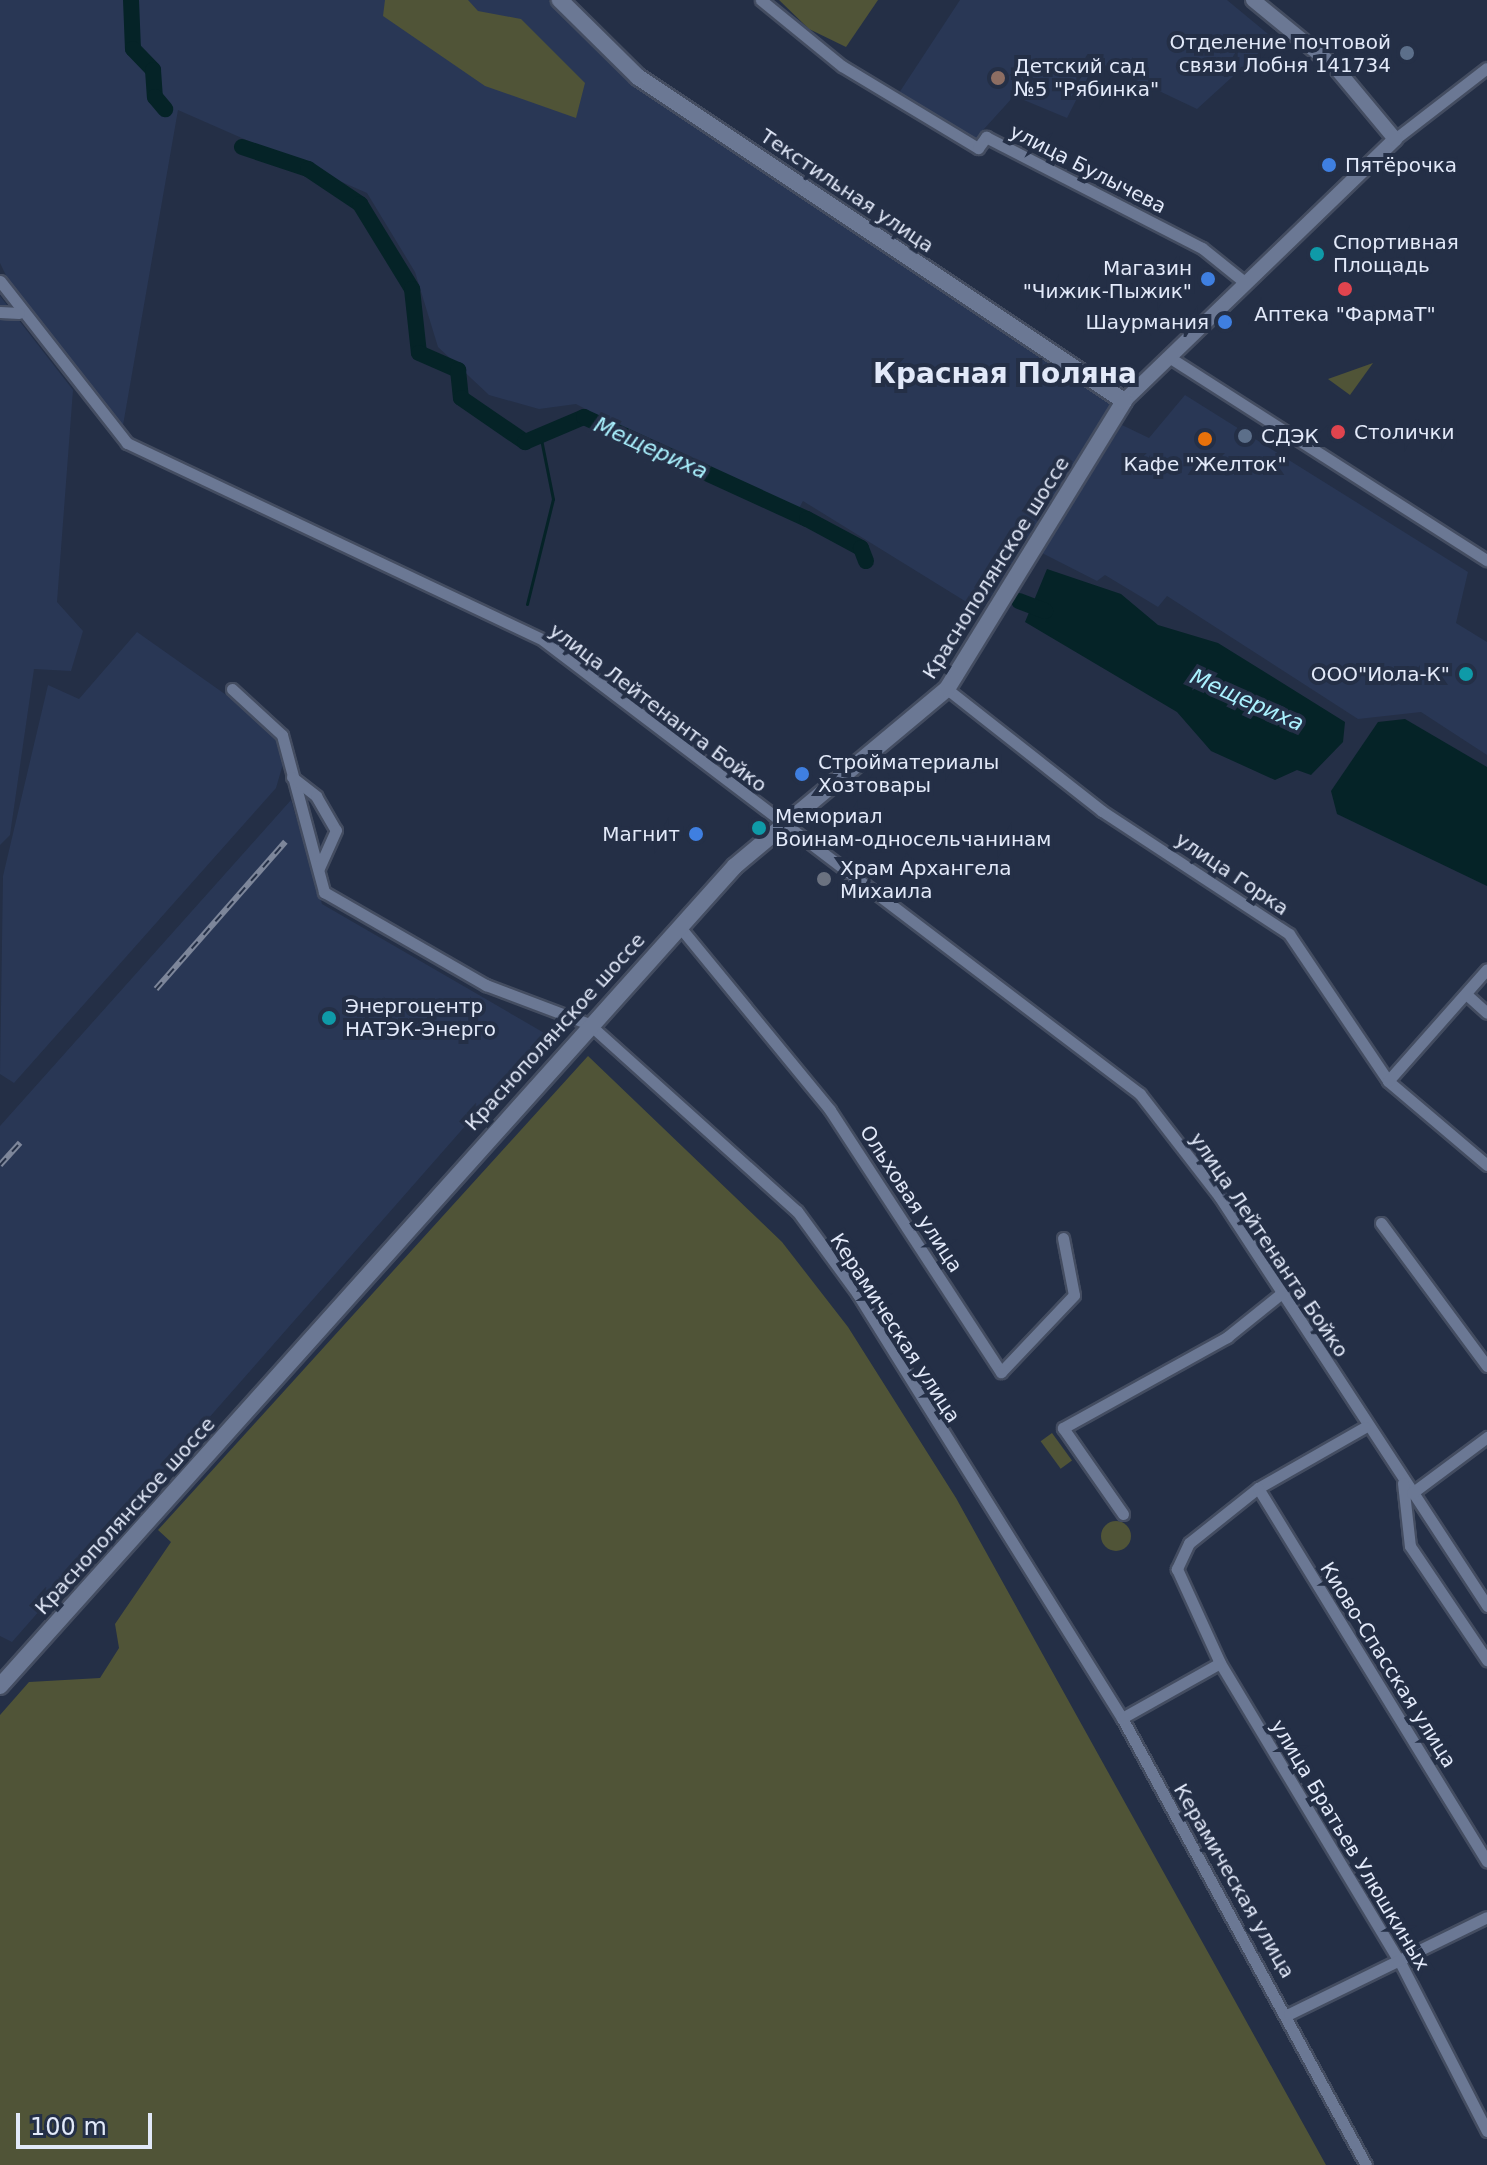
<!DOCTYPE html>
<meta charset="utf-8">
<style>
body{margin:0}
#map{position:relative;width:1487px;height:2165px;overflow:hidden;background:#242f46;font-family:"DejaVu Sans",sans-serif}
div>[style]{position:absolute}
.built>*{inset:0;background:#293755}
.green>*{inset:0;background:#505437;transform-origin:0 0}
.round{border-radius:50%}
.water>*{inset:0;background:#052327}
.stream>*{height:3px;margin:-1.5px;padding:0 1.5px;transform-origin:1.5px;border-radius:1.5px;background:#052327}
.river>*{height:16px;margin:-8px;padding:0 8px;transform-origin:8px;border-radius:8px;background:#052327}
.roads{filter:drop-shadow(2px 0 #444d61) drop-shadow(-2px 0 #444d61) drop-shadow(0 2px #444d61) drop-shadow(0 -2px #444d61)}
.minor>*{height:11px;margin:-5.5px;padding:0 5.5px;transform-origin:5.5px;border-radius:5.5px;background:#6b7894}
.tertiary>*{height:14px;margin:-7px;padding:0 7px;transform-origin:7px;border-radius:7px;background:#6b7894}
.secondary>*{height:16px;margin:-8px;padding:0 8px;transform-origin:8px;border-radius:8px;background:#6b7894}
.rail>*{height:6px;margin-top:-3px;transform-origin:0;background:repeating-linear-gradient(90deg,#242f46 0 9px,#7d869a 0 18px);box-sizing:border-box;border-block:2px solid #7d869a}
.dots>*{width:22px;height:22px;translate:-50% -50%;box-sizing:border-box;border:4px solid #242f46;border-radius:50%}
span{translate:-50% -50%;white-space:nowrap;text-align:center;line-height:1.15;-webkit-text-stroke:8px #242f46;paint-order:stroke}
.poi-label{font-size:20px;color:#e2e9f9}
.right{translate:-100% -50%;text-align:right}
.left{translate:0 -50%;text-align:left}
.street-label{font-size:20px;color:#e2e9f9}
.water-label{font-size:22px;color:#aaf1fe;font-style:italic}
.district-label{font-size:28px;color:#e2e9f9;font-weight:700}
.scale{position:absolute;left:16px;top:2113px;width:136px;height:36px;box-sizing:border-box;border:4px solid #e2e9f9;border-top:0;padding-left:10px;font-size:24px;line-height:28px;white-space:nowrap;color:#e2e9f9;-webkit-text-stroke:6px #242f46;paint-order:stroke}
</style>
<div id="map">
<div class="built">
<div style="clip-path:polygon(0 0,549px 0,624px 74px,1117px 402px,1115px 412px,981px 611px,803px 501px,797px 512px,739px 490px,576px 404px,539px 409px,489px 395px,438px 347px,415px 272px,367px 193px,178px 110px,122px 431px,13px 290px,0 263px)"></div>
<div style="clip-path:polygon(960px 0,1227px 0,1274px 39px,1197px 109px,1096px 61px,1067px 118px,1014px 96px,974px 140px,897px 96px)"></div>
<div style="clip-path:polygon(0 296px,73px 390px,57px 602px,83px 631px,71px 671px,34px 669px,10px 835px,0 845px)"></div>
<div style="clip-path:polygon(1185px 395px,1468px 572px,1456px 623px,1487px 642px,1487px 755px,1421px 712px,1358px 719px,1167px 596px,1158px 607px,1105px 575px,1097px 581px,1042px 553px,1122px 425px,1149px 438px)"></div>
<div style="clip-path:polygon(137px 632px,273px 728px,283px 764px,276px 788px,14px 1083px,0 1074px,3px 876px,48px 685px,79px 699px)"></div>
<div style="clip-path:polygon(291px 800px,322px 904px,546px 1034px,12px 1642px,0 1636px,0 1126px)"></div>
</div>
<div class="green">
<div style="clip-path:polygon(385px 0,468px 0,478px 11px,521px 19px,585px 83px,576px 118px,485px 86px,383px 16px)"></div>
<div style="clip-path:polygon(779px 0,878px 0,846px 47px,809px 29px)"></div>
<div style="clip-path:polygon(1373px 363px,1350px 395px,1328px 379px)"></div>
<div style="clip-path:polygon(588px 1056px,782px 1242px,848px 1327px,956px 1498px,1326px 2165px,0 2165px,0 1715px,29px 1682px,100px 1678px,119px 1648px,115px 1624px,171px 1542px,158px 1530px)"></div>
<div style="left:1052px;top:1433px;width:34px;height:14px;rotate:54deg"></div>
<div class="round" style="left:1101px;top:1521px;width:30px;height:30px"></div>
</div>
<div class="water">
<div style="clip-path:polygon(1047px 569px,1121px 594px,1158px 625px,1218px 643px,1345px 722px,1343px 742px,1311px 775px,1297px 770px,1275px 780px,1211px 751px,1177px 712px,1025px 622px)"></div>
<div style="clip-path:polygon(1405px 719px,1487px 767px,1487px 886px,1337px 814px,1331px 791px,1378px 722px)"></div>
</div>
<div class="stream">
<div style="left:527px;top:604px;width:108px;rotate:-76.1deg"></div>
<div style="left:553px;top:499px;width:61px;rotate:-101.3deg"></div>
</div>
<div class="river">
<div style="left:131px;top:0;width:49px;rotate:87.7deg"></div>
<div style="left:133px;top:49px;width:29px;rotate:46deg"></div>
<div style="left:153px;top:70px;width:27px;rotate:86deg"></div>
<div style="left:155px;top:97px;width:16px;rotate:50deg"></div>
<div style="left:242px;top:147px;width:70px;rotate:18.4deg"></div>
<div style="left:308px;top:169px;width:63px;rotate:33.9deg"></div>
<div style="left:360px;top:204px;width:100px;rotate:58.5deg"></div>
<div style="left:412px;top:289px;width:64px;rotate:83.8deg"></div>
<div style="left:419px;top:353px;width:43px;rotate:23.6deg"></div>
<div style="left:458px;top:370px;width:28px;rotate:84deg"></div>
<div style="left:461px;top:398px;width:78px;rotate:34.5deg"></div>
<div style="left:525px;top:442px;width:64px;rotate:-23deg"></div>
<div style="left:584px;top:417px;width:245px;rotate:24.6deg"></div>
<div style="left:807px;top:519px;width:61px;rotate:28.2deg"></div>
<div style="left:861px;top:548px;width:14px;rotate:69deg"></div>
<div style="left:1019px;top:601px;width:28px;rotate:21deg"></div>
</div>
<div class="roads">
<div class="minor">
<div style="left:761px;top:0;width:104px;rotate:39.2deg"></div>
<div style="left:842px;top:66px;width:159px;rotate:31.1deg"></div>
<div style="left:978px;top:148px;width:14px;rotate:-54deg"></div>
<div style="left:986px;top:137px;width:243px;rotate:27.2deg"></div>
<div style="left:1202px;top:248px;width:53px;rotate:38.8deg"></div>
<div style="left:1395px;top:139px;width:116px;rotate:-37.7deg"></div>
<div style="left:0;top:281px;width:206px;rotate:51.9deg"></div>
<div style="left:127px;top:443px;width:460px;rotate:25.3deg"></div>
<div style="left:543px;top:640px;width:750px;rotate:37.25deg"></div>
<div style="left:1140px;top:1094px;width:129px;rotate:52.2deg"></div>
<div style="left:1219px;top:1196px;width:490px;rotate:56.8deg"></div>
<div style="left:0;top:312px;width:19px;rotate:3deg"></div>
<div style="left:1169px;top:357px;width:377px;rotate:32.6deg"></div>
<div style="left:232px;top:689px;width:68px;rotate:42.6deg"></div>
<div style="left:282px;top:735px;width:163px;rotate:75deg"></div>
<div style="left:324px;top:892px;width:187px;rotate:29.9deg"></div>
<div style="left:486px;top:985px;width:110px;rotate:20.7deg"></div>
<div style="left:589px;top:1024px;width:280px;rotate:42deg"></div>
<div style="left:797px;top:1211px;width:102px;rotate:53.8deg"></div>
<div style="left:857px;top:1293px;width:501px;rotate:58.06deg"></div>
<div style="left:1122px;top:1718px;width:509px;rotate:61.37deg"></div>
<div style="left:947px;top:689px;width:197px;rotate:38.2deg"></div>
<div style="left:1102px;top:811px;width:224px;rotate:33.3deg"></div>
<div style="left:1289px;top:934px;width:177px;rotate:56deg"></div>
<div style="left:1388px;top:1081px;width:130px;rotate:40.3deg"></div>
<div style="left:292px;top:777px;width:31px;rotate:38deg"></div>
<div style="left:316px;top:796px;width:39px;rotate:60deg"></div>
<div style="left:336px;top:830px;width:42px;rotate:114.1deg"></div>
<div style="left:679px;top:926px;width:238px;rotate:50.6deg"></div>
<div style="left:830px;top:1110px;width:313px;rotate:56.9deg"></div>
<div style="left:1001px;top:1372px;width:106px;rotate:-46.5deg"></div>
<div style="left:1074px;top:1295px;width:58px;rotate:-100.9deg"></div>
<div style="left:1466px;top:994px;width:28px;rotate:42deg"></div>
<div style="left:1388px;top:1081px;width:149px;rotate:-48.5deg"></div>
<div style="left:1381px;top:1223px;width:178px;rotate:53.5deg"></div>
<div style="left:1365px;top:1427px;width:123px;rotate:150.3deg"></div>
<div style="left:1258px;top:1488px;width:88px;rotate:141.4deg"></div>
<div style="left:1189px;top:1543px;width:29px;rotate:115deg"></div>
<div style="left:1177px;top:1569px;width:103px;rotate:65.4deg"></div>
<div style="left:1220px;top:1663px;width:349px;rotate:59deg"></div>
<div style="left:1400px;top:1962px;width:190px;rotate:62.8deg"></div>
<div style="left:1403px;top:1483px;width:63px;rotate:83.7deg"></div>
<div style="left:1410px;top:1546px;width:138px;rotate:56deg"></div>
<div style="left:1258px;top:1488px;width:438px;rotate:58.5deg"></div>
<div style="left:1412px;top:1493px;width:94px;rotate:-36.7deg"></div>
<div style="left:1123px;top:1514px;width:105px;rotate:-124.9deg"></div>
<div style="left:1063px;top:1428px;width:188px;rotate:-29deg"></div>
<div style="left:1227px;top:1337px;width:72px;rotate:-38.8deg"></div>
<div style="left:1122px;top:1718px;width:112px;rotate:-29.3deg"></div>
<div style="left:1289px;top:2014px;width:220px;rotate:-26.1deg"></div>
</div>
<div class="tertiary">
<div style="left:1124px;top:401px;width:377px;rotate:-44deg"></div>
<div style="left:1395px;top:139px;width:94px;rotate:-129.8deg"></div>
<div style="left:1335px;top:67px;width:106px;rotate:-140.7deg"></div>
</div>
<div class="secondary">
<div style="left:0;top:1686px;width:1101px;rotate:-48.13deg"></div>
<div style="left:735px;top:866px;width:276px;rotate:-39.9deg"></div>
<div style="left:947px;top:689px;width:338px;rotate:-58.4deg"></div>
<div style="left:1124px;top:401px;width:584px;rotate:-146.31deg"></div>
<div style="left:638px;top:77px;width:110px;rotate:-135.4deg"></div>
</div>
</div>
<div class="rail">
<div style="left:156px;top:989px;width:196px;rotate:-48.7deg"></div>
<div style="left:0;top:1165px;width:30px;rotate:-48deg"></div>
</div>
<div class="dots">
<div style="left:1407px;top:53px;background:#5c6f8a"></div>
<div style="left:998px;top:78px;background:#8d6e63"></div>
<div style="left:1329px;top:165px;background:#3f7fe0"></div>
<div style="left:1317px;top:254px;background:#0f9aa8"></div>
<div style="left:1208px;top:279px;background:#3f7fe0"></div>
<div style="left:1345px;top:289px;background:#e0444e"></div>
<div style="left:1225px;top:322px;background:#3f7fe0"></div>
<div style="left:1338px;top:432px;background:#e0444e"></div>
<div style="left:1245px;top:436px;background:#5c6f8a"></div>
<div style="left:1205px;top:439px;background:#e8710a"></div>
<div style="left:1466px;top:674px;background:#0f9aa8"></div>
<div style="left:802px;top:774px;background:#3f7fe0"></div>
<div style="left:759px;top:828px;background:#0f9aa8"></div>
<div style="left:696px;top:834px;background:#3f7fe0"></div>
<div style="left:824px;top:879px;background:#6b7280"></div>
<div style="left:329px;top:1018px;background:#0f9aa8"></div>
</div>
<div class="poi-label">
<span class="right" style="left:1391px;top:54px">Отделение почтовой<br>связи Лобня 141734</span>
<span class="left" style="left:1014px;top:78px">Детский сад<br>№5 "Рябинка"</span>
<span class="left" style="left:1345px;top:165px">Пятёрочка</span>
<span class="left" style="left:1333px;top:254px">Спортивная<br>Площадь</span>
<span class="right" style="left:1192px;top:280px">Магазин<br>"Чижик-Пыжик"</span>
<span style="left:1345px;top:314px">Аптека "ФармаТ"</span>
<span class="right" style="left:1209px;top:322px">Шаурмания</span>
<span class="left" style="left:1354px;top:432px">Столички</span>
<span class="left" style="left:1261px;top:436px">СДЭК</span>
<span style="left:1205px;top:464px">Кафе "Желток"</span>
<span class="right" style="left:1450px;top:674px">ООО"Иола-К"</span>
<span class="left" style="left:818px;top:774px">Стройматериалы<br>Хозтовары</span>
<span class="left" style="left:775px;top:828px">Мемориал<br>Воинам-односельчанинам</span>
<span class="right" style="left:680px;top:834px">Магнит</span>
<span class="left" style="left:840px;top:880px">Храм Архангела<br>Михаила</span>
<span class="left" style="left:345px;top:1018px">Энергоцентр<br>НАТЭК-Энерго</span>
</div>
<div class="street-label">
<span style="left:1088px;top:169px;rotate:27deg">улица Булычева</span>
<span style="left:847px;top:191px;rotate:34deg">Текстильная улица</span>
<span style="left:996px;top:568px;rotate:-58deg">Краснополянское шоссе</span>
<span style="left:658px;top:708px;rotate:37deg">улица Лейтенанта Бойко</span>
<span style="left:1232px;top:874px;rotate:34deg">улица Горка</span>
<span style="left:555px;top:1032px;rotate:-48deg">Краснополянское шоссе</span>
<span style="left:911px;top:1199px;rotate:57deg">Ольховая улица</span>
<span style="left:1269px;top:1245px;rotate:56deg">улица Лейтенанта Бойко</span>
<span style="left:895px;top:1328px;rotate:57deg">Керамическая улица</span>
<span style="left:125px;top:1516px;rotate:-48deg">Краснополянское шоссе</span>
<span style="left:1388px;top:1665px;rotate:58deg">Киово-Спасская улица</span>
<span style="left:1350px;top:1845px;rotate:59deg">улица Братьев Улюшкиных</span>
<span style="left:1234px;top:1881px;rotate:60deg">Керамическая улица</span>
</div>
<div class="water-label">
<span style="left:651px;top:448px;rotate:24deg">Мещериха</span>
<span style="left:1247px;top:700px;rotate:24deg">Мещериха</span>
</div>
<div class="district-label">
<span style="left:1005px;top:374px">Красная Поляна</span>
</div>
<div class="scale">100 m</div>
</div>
